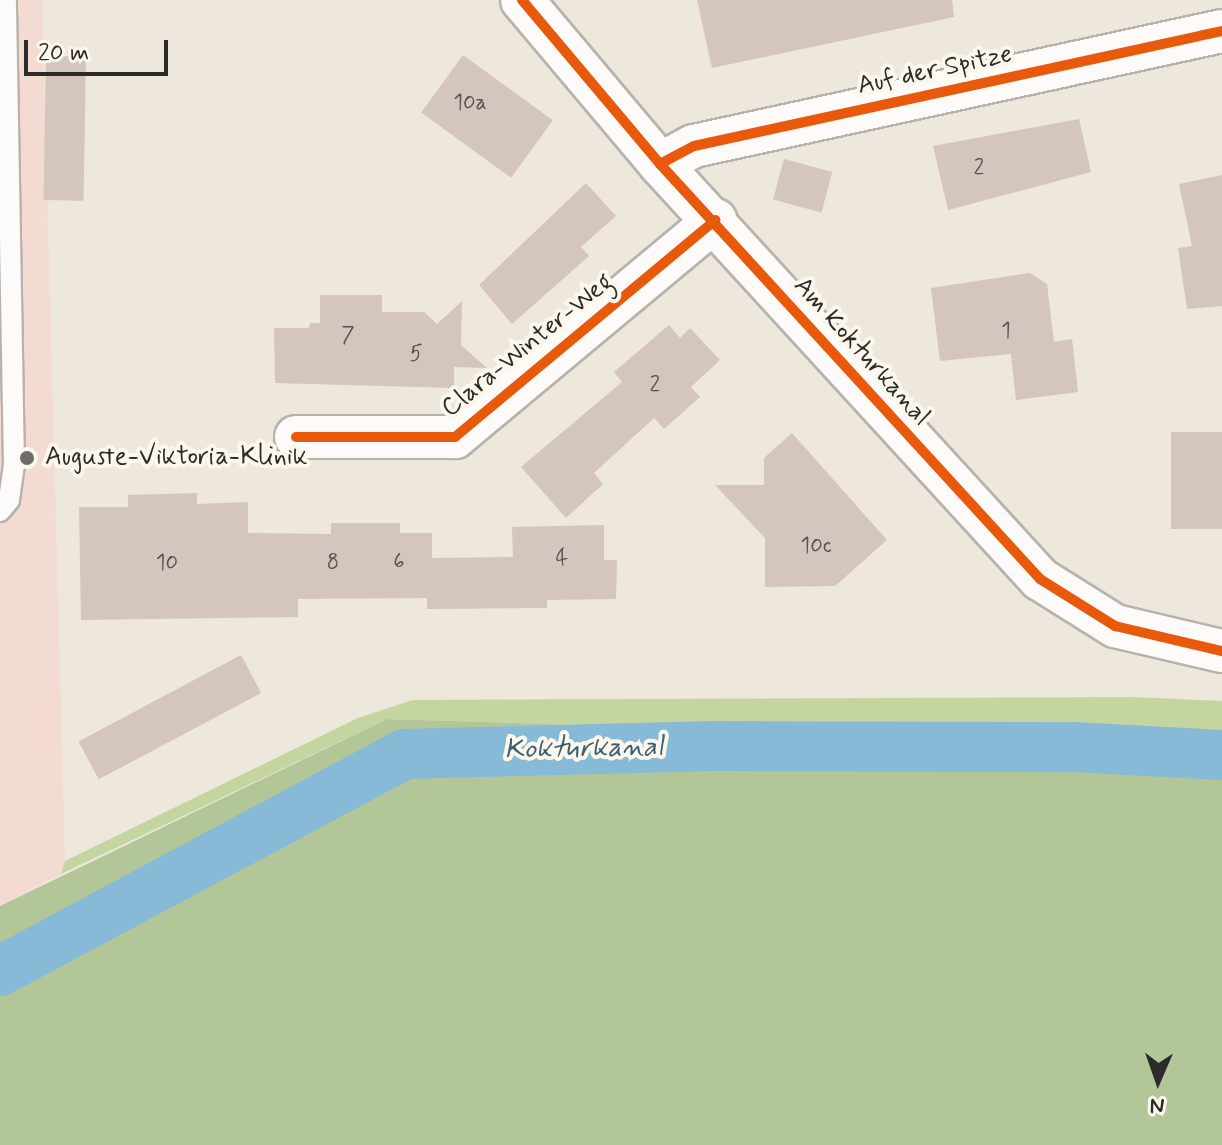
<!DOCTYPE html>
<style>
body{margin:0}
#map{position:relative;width:1222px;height:1145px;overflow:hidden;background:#eee7db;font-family:Mynerve,sans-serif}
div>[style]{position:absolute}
.built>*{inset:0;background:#f3dbd1}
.green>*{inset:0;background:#c5d5a0}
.forest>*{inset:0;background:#b3c698}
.canal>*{height:50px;margin:-25px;padding:0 25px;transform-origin:25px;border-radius:25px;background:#87bad6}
.building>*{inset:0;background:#d4c5be;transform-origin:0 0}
.roads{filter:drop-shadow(2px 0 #b7b3ac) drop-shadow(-2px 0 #b7b3ac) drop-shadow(0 2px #b7b3ac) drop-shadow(0 -2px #b7b3ac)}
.service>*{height:20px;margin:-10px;padding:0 10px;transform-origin:10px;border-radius:10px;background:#fcfbfa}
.minor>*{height:42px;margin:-21px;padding:0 21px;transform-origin:21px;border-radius:21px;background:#fcfbfa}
.cycleway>*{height:10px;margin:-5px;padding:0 5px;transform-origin:5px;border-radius:5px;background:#e8590c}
.dots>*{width:22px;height:22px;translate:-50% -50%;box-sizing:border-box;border:4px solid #fbf7ec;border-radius:50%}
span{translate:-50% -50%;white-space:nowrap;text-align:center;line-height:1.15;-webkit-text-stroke:8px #fbf7ec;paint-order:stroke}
.number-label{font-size:22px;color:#555250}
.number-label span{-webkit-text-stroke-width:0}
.street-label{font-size:26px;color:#2b2b2b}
.poi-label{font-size:26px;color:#2b2b2b}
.left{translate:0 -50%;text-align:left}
.water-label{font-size:28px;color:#3e5d6f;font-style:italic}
.north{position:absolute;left:1118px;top:1041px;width:80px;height:80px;-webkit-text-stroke:6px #fbf7ec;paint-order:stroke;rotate:182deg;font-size:22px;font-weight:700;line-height:32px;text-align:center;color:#2b2b2b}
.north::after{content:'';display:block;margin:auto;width:28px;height:36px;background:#2b2b2b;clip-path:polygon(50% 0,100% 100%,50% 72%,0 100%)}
.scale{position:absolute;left:24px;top:40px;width:144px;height:36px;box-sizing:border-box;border:4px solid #2b2b2b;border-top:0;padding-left:10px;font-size:24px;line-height:28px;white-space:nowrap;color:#2b2b2b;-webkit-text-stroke:6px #fbf7ec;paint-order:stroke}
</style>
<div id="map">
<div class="built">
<div style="clip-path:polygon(0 0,42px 0,65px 861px,61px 874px,0 906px)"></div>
</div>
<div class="green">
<div style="clip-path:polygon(1133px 697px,1222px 701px,1222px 745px,387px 719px,61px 874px,65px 861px,358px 718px,413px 700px)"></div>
</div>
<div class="forest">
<div style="clip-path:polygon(387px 719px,1222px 745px,1222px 1145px,0 1145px,0 906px)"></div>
</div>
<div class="canal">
<div style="left:0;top:971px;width:459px;rotate:-28.2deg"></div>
<div style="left:405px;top:754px;width:309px;rotate:-1.5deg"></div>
<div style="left:714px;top:746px;width:360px;rotate:0.2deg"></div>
<div style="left:1074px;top:747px;width:148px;rotate:3.1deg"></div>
</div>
<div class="building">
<div style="clip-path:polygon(697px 0,952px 0,954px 17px,712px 68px)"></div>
<div style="left:463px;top:55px;width:111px;height:71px;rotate:36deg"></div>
<div style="left:46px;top:56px;width:40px;height:144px;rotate:1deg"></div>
<div style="clip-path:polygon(1079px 119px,1091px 172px,948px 210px,933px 146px)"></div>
<div style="left:784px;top:159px;width:50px;height:42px;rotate:15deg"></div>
<div style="clip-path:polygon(1222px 175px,1222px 306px,1187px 309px,1178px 248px,1192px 246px,1179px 184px)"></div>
<div style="clip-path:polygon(586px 183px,616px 216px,581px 247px,589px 256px,512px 324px,479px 285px)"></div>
<div style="clip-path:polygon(1030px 273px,1047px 284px,1054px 342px,1072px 339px,1078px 392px,1016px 400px,1011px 354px,940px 361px,931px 288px)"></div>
<div style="clip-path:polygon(320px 295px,382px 295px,382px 312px,424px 312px,437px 324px,462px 301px,461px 345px,487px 368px,454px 367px,454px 388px,275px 383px,274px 328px,309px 328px,310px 323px,320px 323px)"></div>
<div style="clip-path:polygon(669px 325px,680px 338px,690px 328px,720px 360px,691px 387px,700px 397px,664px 429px,654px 418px,594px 473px,603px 484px,566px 518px,521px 467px,622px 382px,614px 372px)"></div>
<div style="left:1171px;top:432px;width:51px;height:97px"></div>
<div style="clip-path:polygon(792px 433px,887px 540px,835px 586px,765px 587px,765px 538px,715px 485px,764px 485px,764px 458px)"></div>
<div style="clip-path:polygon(197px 493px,197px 504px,248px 502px,248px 533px,331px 534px,331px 523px,400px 523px,400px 533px,432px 533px,432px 558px,513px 557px,512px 527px,604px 525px,604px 560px,617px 560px,616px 599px,547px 600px,547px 608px,427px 609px,427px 598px,298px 599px,298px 617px,81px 620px,79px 507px,128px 507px,128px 495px)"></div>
<div style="left:241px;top:655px;width:43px;height:184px;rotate:62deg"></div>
</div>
<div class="roads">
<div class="service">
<div style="left:0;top:511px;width:14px;rotate:-51deg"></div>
<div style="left:9px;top:500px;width:34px;rotate:-82deg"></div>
<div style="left:14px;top:466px;width:466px;rotate:-91deg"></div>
</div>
<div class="minor">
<div style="left:522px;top:0;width:214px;rotate:49.9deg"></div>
<div style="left:660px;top:164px;width:563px;rotate:47.52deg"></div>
<div style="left:1040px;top:579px;width:89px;rotate:32.1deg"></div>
<div style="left:1115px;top:626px;width:110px;rotate:13.2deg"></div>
<div style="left:660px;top:164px;width:38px;rotate:-28deg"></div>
<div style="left:694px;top:146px;width:540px;rotate:-12.29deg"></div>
<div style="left:296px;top:437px;width:159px"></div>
<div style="left:455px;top:437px;width:339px;rotate:-39.8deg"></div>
</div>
</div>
<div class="cycleway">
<div style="left:522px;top:0;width:214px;rotate:49.9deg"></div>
<div style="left:660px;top:164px;width:563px;rotate:47.52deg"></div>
<div style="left:1040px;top:579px;width:89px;rotate:32.1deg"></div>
<div style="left:1115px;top:626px;width:110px;rotate:13.2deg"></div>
<div style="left:660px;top:164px;width:38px;rotate:-28deg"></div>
<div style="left:694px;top:146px;width:540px;rotate:-12.29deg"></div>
<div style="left:296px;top:437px;width:159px"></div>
<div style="left:455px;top:437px;width:339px;rotate:-39.8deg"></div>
</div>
<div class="dots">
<div style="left:27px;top:458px;background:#6f6d69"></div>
</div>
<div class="number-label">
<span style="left:470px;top:104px">10a</span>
<span style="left:979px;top:169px">2</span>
<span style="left:1006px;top:332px">1</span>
<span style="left:348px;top:337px">7</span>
<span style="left:416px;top:355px">5</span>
<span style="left:655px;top:386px">2</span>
<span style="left:816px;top:547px">10c</span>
<span style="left:562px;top:559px">4</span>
<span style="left:399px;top:563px">6</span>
<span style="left:167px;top:564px">10</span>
<span style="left:333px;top:564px">8</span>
</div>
<div class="street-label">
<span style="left:935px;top:71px;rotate:-12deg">Auf der Spitze</span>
<span style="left:528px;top:346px;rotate:-39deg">Clara-Winter-Weg</span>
<span style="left:861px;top:352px;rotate:48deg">Am Kokturkanal</span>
</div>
<div class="poi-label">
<span class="left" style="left:45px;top:458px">Auguste-Viktoria-Klinik</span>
</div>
<div class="water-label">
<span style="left:584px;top:749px;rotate:-1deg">Kokturkanal</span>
</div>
<div class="north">N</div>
<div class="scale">20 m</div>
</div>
